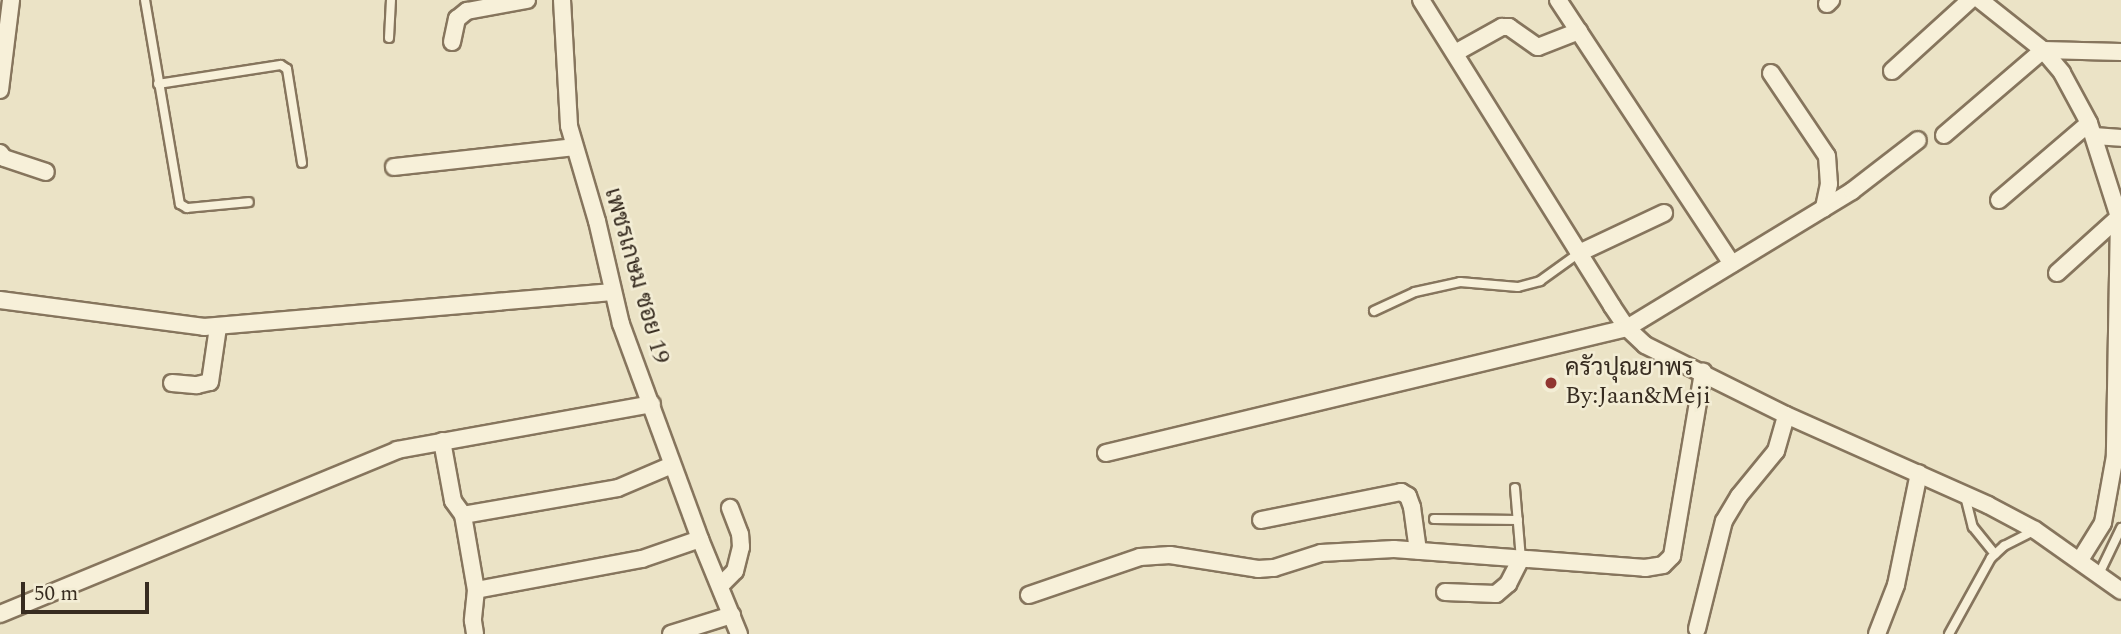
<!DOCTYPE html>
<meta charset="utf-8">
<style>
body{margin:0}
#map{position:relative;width:2121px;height:634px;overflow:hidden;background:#ebe3c6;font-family:Spectral,Sarabun,serif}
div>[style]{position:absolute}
.roads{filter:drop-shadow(2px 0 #86755d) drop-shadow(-2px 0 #86755d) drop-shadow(0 2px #86755d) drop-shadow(0 -2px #86755d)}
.lane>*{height:8px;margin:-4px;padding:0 4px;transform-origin:4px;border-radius:4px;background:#f7f0d9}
.street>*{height:16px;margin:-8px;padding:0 8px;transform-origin:8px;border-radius:8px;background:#f7f0d9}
.dots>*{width:19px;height:19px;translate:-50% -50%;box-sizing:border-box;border:4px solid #f3edd5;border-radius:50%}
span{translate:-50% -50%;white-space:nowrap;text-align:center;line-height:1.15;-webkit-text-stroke:5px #f3edd5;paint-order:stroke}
.street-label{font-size:24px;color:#372c20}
.poi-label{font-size:24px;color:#372c20}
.left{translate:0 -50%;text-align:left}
.scale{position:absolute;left:21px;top:582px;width:128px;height:32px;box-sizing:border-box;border:4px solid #372c20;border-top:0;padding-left:9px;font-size:21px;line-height:24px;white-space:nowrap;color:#372c20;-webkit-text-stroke:5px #f3edd5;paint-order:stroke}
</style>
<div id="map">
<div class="roads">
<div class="lane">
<div style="left:145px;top:0;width:207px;rotate:80.3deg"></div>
<div style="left:180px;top:204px;width:8px;rotate:30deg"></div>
<div style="left:187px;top:208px;width:62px;rotate:-5.5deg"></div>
<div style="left:389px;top:38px;width:38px;rotate:-87deg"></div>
<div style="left:158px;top:84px;width:124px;rotate:-8.8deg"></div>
<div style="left:281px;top:65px;width:7px;rotate:34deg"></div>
<div style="left:287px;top:69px;width:95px;rotate:80.9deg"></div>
<div style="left:1374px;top:311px;width:45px;rotate:-24.9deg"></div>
<div style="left:1415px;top:292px;width:46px;rotate:-12.5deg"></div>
<div style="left:1460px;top:282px;width:58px;rotate:4.9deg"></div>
<div style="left:1518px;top:287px;width:23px;rotate:-15deg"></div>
<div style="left:1540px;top:281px;width:48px;rotate:-35.7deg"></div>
<div style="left:1515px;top:488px;width:71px;rotate:85.2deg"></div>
<div style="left:1965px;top:496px;width:32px;rotate:76deg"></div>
<div style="left:1973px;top:527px;width:35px;rotate:51deg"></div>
<div style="left:1434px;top:519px;width:84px;rotate:0.7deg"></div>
<div style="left:2099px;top:574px;width:51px;rotate:-64.4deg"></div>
<div style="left:1949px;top:634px;width:87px;rotate:-61.1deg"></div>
<div style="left:1991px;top:558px;width:18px;rotate:-43deg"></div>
<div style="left:2004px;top:546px;width:35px;rotate:-27deg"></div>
</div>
<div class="street">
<div style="left:562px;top:0;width:126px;rotate:86.8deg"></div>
<div style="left:569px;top:126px;width:99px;rotate:73.6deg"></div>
<div style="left:597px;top:221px;width:106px;rotate:76.9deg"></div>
<div style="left:621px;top:324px;width:229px;rotate:69.8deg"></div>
<div style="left:700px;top:539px;width:103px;rotate:67.7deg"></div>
<div style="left:1421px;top:0;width:361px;rotate:58deg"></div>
<div style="left:1612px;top:306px;width:27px;rotate:56deg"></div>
<div style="left:1627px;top:328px;width:25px;rotate:43deg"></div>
<div style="left:1645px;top:345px;width:157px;rotate:26.4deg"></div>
<div style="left:1786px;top:415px;width:221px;rotate:24deg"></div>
<div style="left:1988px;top:505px;width:53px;rotate:28deg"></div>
<div style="left:2035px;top:530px;width:105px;rotate:35.3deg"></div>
<div style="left:1558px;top:0;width:316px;rotate:56.6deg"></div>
<div style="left:1980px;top:0;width:80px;rotate:38.4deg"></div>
<div style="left:2043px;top:50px;width:30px;rotate:50deg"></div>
<div style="left:2062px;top:73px;width:57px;rotate:61.6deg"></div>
<div style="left:2089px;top:123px;width:99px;rotate:72.3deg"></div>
<div style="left:2119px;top:217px;width:239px;rotate:91deg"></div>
<div style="left:2115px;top:456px;width:68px;rotate:100.2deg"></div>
<div style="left:2103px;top:523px;width:44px;rotate:121.9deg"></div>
<div style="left:1827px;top:4px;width:6px;rotate:-45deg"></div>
<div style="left:452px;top:42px;width:24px;rotate:-78deg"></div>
<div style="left:457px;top:19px;width:13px;rotate:-39deg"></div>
<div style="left:467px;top:11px;width:61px;rotate:-10.4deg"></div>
<div style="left:1455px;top:53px;width:54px;rotate:-29deg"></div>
<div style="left:1502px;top:27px;width:7px"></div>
<div style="left:1509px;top:27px;width:35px;rotate:35deg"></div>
<div style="left:1538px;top:47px;width:44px;rotate:-21.3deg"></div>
<div style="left:1892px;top:71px;width:105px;rotate:-42.3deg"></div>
<div style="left:1771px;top:73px;width:100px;rotate:56deg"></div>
<div style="left:1827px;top:156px;width:28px;rotate:86deg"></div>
<div style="left:1829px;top:184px;width:25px;rotate:102deg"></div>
<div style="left:0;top:90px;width:91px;rotate:-83deg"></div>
<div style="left:1944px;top:135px;width:130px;rotate:-40.6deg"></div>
<div style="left:2043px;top:50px;width:78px;rotate:1.5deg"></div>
<div style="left:2094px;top:136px;width:27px;rotate:4deg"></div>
<div style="left:0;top:153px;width:6px;rotate:51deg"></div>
<div style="left:4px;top:158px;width:44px;rotate:18.4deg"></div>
<div style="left:394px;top:167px;width:181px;rotate:-6.3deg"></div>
<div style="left:1999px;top:200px;width:118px;rotate:-40.5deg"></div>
<div style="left:1579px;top:253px;width:94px;rotate:-25.2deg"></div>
<div style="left:2057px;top:273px;width:84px;rotate:-42.1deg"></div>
<div style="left:0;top:300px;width:206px;rotate:7.5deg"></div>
<div style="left:204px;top:327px;width:410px;rotate:-4.9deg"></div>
<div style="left:172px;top:383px;width:25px;rotate:5deg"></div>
<div style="left:197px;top:385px;width:13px;rotate:-13deg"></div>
<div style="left:210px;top:382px;width:56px;rotate:-81.7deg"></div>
<div style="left:442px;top:441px;width:61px;rotate:79.6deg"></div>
<div style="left:453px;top:501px;width:17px;rotate:54deg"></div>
<div style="left:463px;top:515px;width:76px;rotate:80.2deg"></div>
<div style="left:476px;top:590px;width:31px;rotate:96deg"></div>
<div style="left:473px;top:621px;width:13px;rotate:81deg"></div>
<div style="left:1106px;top:453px;width:536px;rotate:-13.49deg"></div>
<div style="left:1627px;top:328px;width:263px;rotate:-31.3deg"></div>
<div style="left:1852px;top:191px;width:83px;rotate:-37.7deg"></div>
<div style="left:463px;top:515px;width:157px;rotate:-9.9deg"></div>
<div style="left:618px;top:488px;width:59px;rotate:-23.1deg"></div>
<div style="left:1261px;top:520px;width:143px;rotate:-11.3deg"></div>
<div style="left:1401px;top:492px;width:8px;rotate:30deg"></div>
<div style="left:1408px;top:496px;width:12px;rotate:70deg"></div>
<div style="left:1412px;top:507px;width:44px;rotate:82.2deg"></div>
<div style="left:720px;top:586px;width:21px;rotate:-45deg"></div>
<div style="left:735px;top:571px;width:25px;rotate:-76deg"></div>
<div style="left:741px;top:547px;width:13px;rotate:-94deg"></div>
<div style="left:740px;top:534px;width:28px;rotate:-111deg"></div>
<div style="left:476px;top:590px;width:169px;rotate:-10.6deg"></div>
<div style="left:642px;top:559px;width:61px;rotate:-19deg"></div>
<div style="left:1445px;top:592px;width:51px;rotate:2.2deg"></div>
<div style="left:1496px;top:594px;width:16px;rotate:-40deg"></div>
<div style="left:1508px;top:584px;width:28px;rotate:-63deg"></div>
<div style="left:1029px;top:595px;width:117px;rotate:-18.9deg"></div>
<div style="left:1140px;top:557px;width:30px;rotate:-4deg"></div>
<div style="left:1170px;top:555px;width:89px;rotate:9deg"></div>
<div style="left:1258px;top:569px;width:16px;rotate:-4deg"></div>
<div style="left:1274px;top:568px;width:49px;rotate:-17.7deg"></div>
<div style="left:1321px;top:553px;width:73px;rotate:-3.1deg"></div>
<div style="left:1394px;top:549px;width:252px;rotate:4.3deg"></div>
<div style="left:1645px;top:568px;width:18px;rotate:-9deg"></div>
<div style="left:1663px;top:565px;width:13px;rotate:-45deg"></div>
<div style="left:1672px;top:556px;width:187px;rotate:-80.4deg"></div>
<div style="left:0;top:614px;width:430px;rotate:-22.4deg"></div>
<div style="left:397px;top:450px;width:259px;rotate:-10.2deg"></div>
<div style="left:1697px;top:629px;width:111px;rotate:-76deg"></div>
<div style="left:1724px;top:521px;width:29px;rotate:-59deg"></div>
<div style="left:1739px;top:496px;width:58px;rotate:-50.6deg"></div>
<div style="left:1776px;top:451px;width:37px;rotate:-74deg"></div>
<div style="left:671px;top:634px;width:64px;rotate:-17.3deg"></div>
<div style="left:1877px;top:634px;width:53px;rotate:-68.8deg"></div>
<div style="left:1896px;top:585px;width:114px;rotate:-78.4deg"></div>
</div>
</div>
<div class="dots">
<div style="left:1551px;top:383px;background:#913631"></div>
</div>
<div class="street-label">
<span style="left:636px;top:276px;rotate:74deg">เพชรเกษม ซอย 19</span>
</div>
<div class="poi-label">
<span class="left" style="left:1565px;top:383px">ครัวปุณยาพร<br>By:Jaan&amp;Meji</span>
</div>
<div class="scale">50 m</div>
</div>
